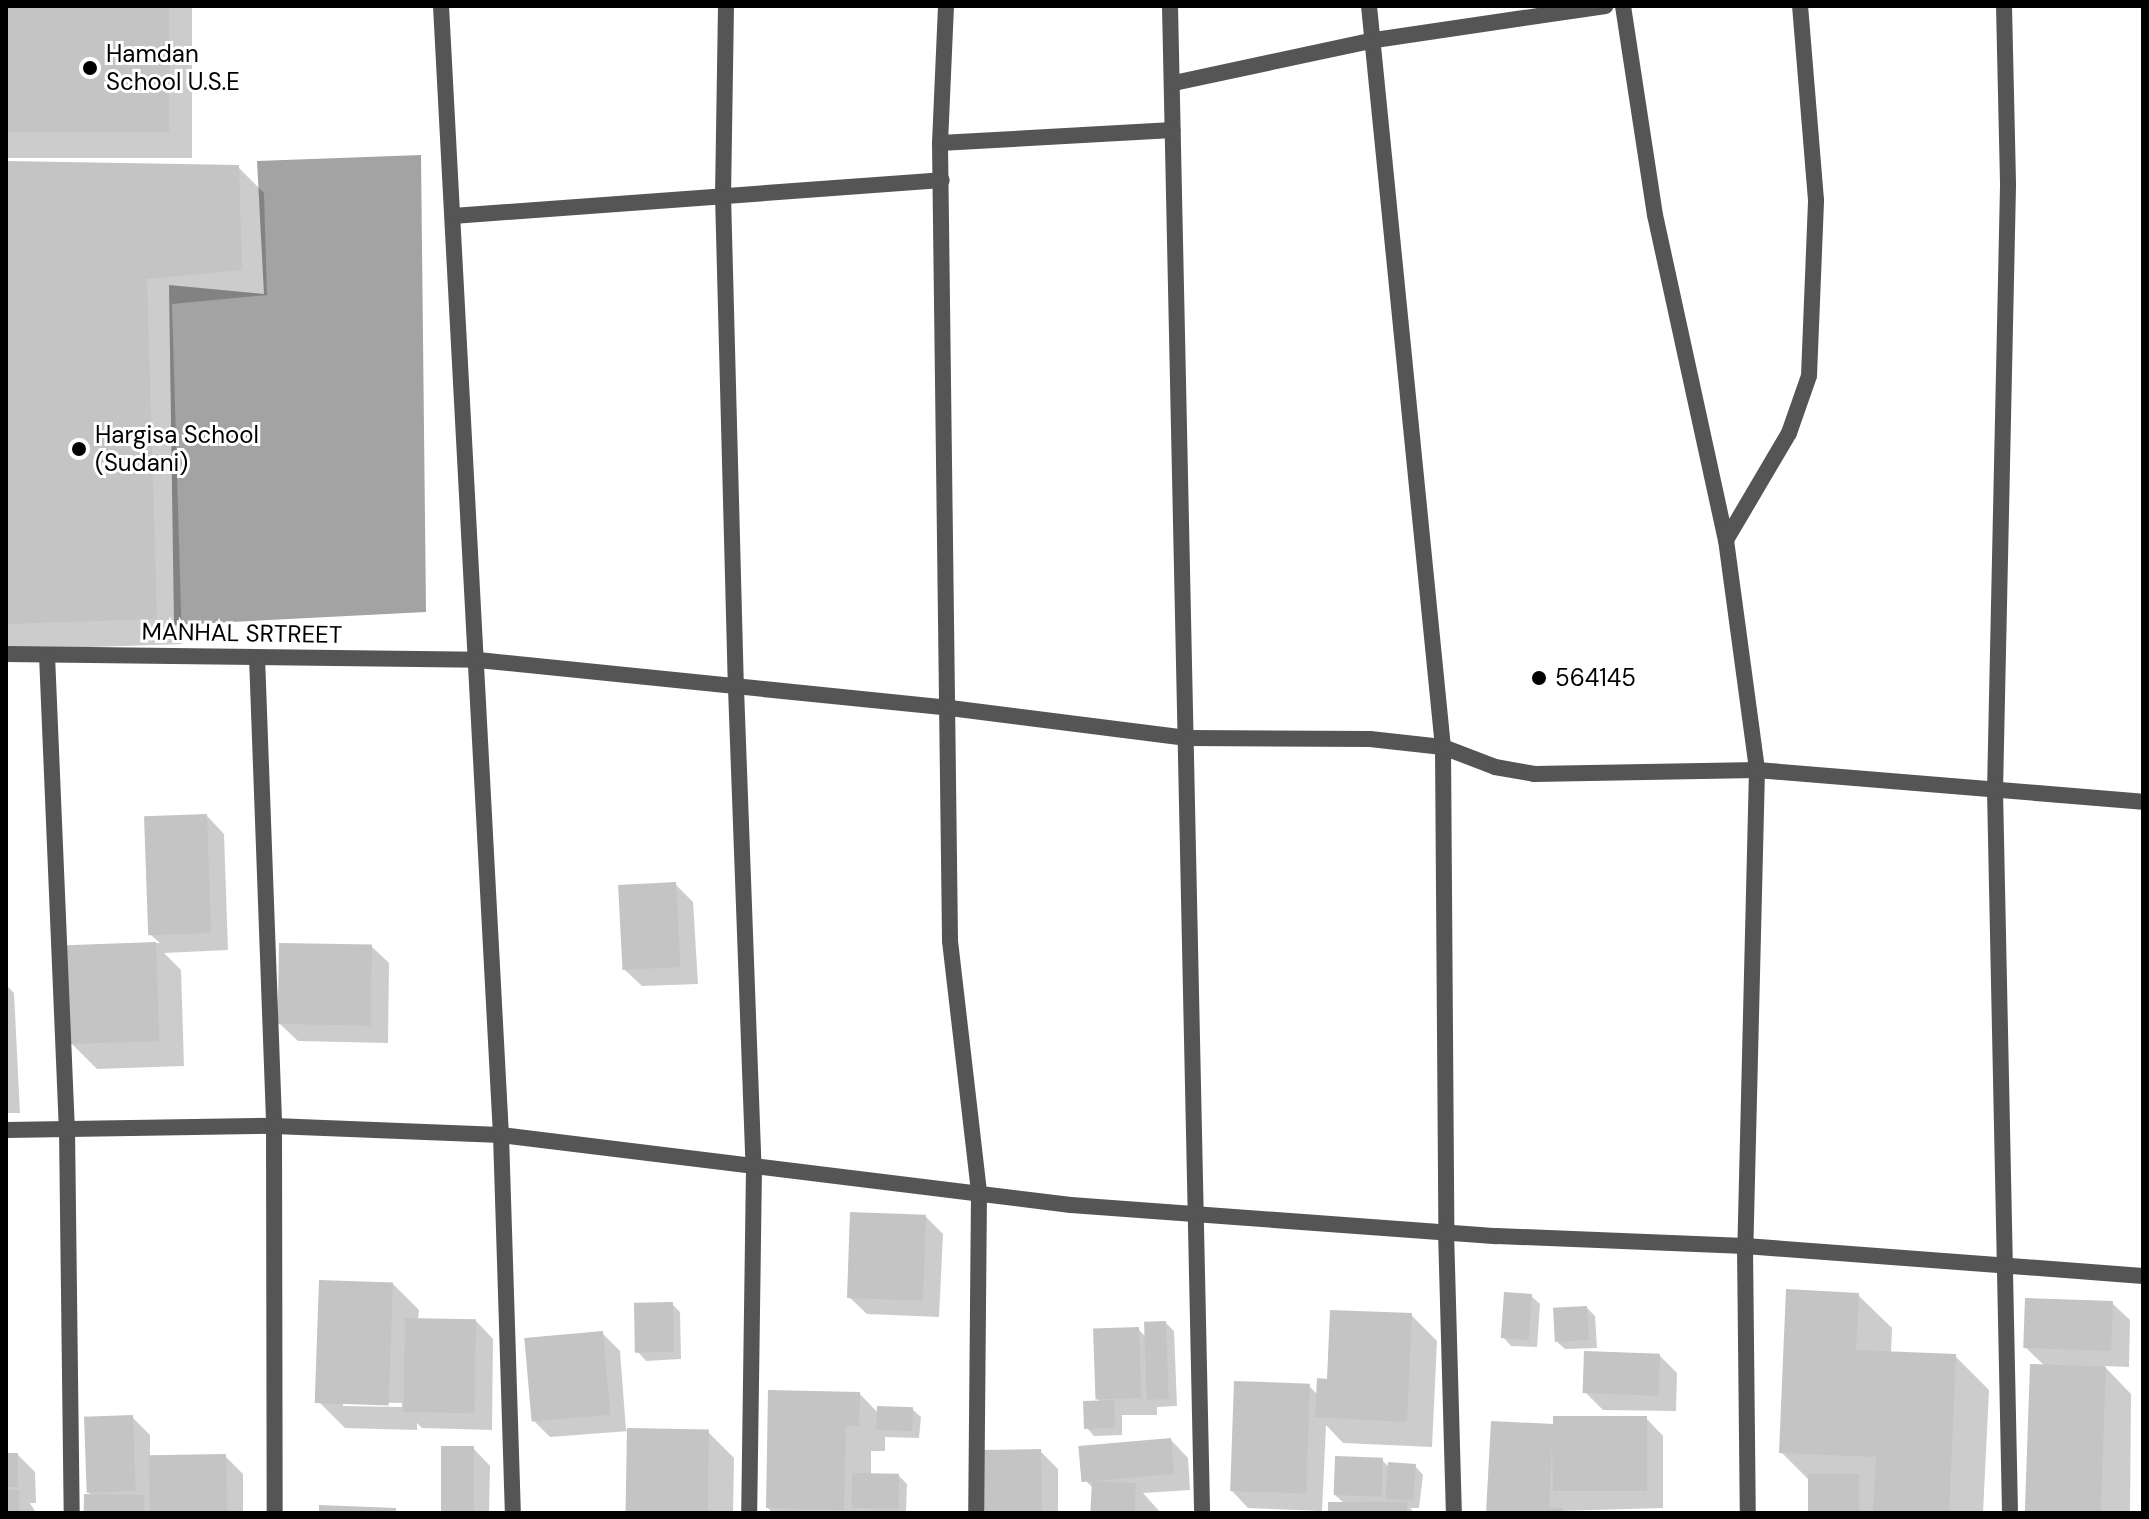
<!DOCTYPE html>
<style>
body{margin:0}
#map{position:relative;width:2149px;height:1519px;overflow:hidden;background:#fff;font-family:"DM Sans",sans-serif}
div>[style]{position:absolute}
.water>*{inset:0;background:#a3a3a3}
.shadow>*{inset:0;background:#0003;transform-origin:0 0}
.building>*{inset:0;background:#c4c4c4;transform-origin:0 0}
.minor>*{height:16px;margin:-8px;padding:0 8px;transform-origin:8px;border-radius:8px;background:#555}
.dots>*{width:22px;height:22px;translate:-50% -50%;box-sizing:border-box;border:4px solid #fff;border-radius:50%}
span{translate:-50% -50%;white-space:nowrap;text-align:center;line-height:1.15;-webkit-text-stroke:6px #fff;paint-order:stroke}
.poi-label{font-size:24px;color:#000}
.left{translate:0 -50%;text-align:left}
.street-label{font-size:24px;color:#000}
.frame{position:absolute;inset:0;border:8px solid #000;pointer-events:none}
</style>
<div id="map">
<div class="water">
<div style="clip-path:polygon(421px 155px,426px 612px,174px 625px,169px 285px,264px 294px,257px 161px)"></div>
</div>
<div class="shadow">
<div style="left:6px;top:6px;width:186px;height:152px"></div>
<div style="clip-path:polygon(6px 163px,238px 167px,264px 193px,267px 295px,172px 304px,182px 644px,6px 650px)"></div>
<div style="clip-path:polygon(207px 816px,224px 834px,228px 950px,164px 953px,181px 970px,184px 1066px,97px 1069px,71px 1043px,68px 946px,160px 943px,151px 935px)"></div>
<div style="clip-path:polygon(675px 884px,693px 902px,698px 984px,642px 986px,624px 969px)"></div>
<div style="clip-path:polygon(371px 946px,389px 963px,388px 1043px,298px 1041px,280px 1024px)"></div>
<div style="clip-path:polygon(6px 985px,14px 993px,20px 1113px,6px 1113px)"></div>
<div style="clip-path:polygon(925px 1216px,943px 1234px,939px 1317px,867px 1314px,849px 1297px)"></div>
<div style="clip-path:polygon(evenodd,393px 1284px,419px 1310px,418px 1320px,476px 1321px,493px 1339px,492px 1430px,422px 1428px,417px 1423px,417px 1430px,345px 1428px,319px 1402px,393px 1284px,343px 1402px,402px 1403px,402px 1407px,343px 1406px,343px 1402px)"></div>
<div style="clip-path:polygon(1858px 1295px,1892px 1328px,1891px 1353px,1955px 1356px,1989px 1390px,1983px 1513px,1810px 1513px,1810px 1481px,1781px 1452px)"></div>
<div style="clip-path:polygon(1531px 1296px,1540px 1304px,1537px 1347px,1511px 1346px,1503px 1337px)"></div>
<div style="clip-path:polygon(2112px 1303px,2130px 1320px,2129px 1367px,2104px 1366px,2131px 1394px,2130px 1513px,2029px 1513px,2045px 1366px,2025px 1347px)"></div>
<div style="clip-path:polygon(672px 1304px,680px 1312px,681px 1359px,646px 1361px,638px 1352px)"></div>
<div style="clip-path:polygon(1587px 1308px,1595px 1316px,1597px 1348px,1565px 1349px,1556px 1341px)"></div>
<div style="clip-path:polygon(1411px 1315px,1437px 1341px,1432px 1447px,1343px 1443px,1326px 1425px,1322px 1511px,1248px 1508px,1231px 1490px,1309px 1386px,1318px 1395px,1329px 1381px)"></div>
<div style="clip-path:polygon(1166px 1323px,1174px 1331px,1177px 1406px,1157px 1407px,1157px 1415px,1122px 1415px,1122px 1435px,1094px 1436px,1086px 1427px,1101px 1402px,1096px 1398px,1138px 1329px,1146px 1337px)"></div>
<div style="clip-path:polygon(602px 1333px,620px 1351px,626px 1430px,708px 1432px,734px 1458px,733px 1513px,626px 1513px,629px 1431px,550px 1437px,532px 1419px)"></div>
<div style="clip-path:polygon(1659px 1355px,1677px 1373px,1676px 1411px,1603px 1410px,1585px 1392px)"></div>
<div style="clip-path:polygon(859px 1393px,878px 1413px,912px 1409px,921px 1417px,919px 1438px,885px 1437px,885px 1451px,871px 1451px,871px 1475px,899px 1476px,907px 1484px,906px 1513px,773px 1513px,768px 1508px)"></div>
<div style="clip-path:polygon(132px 1417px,150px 1435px,150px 1457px,225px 1456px,243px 1474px,243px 1513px,86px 1513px,92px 1496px,87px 1491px)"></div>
<div style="clip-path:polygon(1646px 1418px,1663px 1436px,1663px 1508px,1488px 1513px,1555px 1426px)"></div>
<div style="clip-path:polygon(1171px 1440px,1188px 1458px,1190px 1490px,1143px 1493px,1161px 1513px,1092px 1513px,1094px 1489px,1083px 1478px)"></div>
<div style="clip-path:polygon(473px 1448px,490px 1466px,489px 1513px,441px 1513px)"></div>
<div style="clip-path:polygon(1040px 1451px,1058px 1469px,1058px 1513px,980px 1513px)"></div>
<div style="clip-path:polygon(6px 1455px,18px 1455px,35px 1472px,36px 1503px,30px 1503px,36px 1513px,6px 1513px)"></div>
<div style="clip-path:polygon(1382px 1460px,1389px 1467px,1415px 1466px,1423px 1475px,1419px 1508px,1410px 1508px,1415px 1513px,1330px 1513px,1345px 1504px,1335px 1495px)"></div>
</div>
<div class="building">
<div style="left:6px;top:6px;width:163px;height:126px"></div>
<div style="clip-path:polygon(6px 161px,239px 165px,242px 270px,147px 279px,157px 619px,6px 624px)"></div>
<div style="left:207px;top:814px;width:119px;height:63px;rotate:88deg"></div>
<div style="left:676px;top:882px;width:85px;height:58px;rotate:87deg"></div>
<div style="left:156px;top:942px;width:99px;height:90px;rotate:88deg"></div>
<div style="left:279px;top:943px;width:93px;height:81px;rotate:1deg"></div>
<div style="left:850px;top:1212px;width:76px;height:86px;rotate:2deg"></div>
<div style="left:319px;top:1280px;width:74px;height:123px;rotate:2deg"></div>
<div style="clip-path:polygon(1786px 1289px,1859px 1293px,1856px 1350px,1956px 1354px,1949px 1513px,1873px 1513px,1876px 1457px,1779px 1453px)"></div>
<div style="left:1504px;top:1292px;width:28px;height:46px;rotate:4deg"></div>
<div style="left:2025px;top:1298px;width:88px;height:50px;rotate:2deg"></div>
<div style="left:673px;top:1302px;width:50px;height:39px;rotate:89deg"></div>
<div style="left:1587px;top:1306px;width:34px;height:34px;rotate:87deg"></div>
<div style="clip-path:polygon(1330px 1310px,1412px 1313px,1407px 1422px,1315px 1417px,1317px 1378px,1327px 1379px)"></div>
<div style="left:405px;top:1318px;width:71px;height:94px;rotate:1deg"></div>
<div style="left:1166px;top:1321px;width:78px;height:22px;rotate:88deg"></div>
<div style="left:1139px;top:1327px;width:71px;height:46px;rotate:88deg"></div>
<div style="left:603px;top:1331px;width:84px;height:79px;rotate:85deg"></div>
<div style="left:1584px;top:1351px;width:76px;height:42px;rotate:2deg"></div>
<div style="left:2030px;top:1364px;width:76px;height:149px;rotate:2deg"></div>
<div style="left:1234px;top:1381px;width:76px;height:110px;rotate:2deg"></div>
<div style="clip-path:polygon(768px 1390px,860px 1392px,859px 1426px,846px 1426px,844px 1510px,766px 1508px)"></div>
<div style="left:1114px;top:1400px;width:28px;height:31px;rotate:88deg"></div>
<div style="left:877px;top:1406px;width:36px;height:24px;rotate:2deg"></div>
<div style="left:133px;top:1415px;width:76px;height:49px;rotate:88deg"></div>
<div style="clip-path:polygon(1553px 1416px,1647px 1416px,1647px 1491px,1553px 1491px,1552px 1439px,1549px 1508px,1563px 1508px,1563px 1513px,1486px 1513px,1491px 1421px,1553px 1424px)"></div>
<div style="left:627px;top:1428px;width:82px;height:85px;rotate:1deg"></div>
<div style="left:1171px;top:1438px;width:36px;height:93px;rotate:85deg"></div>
<div style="left:441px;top:1446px;width:33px;height:67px"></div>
<div style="left:1041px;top:1449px;width:64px;height:64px;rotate:89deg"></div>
<div style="left:6px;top:1453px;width:12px;height:34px"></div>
<div style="left:226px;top:1454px;width:59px;height:77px;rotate:89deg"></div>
<div style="left:1335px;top:1456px;width:48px;height:39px;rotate:2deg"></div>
<div style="left:1388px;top:1462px;width:28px;height:37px;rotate:4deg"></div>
<div style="left:852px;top:1473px;width:47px;height:35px;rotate:1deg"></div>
<div style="left:1808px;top:1474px;width:51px;height:39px"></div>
<div style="left:1092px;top:1481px;width:44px;height:32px;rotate:3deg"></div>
<div style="left:6px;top:1490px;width:13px;height:23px"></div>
<div style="left:84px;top:1494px;width:60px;height:19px;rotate:1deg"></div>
<div style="left:1407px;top:1502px;width:11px;height:79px;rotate:90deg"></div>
<div style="clip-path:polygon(319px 1505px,396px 1508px,396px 1513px,319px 1513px)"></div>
</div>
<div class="minor">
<div style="left:441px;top:6px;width:1131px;rotate:86.96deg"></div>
<div style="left:501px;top:1135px;width:378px;rotate:88.2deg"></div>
<div style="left:726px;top:6px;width:189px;rotate:90.9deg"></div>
<div style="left:723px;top:195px;width:493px;rotate:88.5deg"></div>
<div style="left:736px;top:688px;width:480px;rotate:87.9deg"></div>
<div style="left:754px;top:1168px;width:345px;rotate:90.8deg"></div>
<div style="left:946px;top:6px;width:137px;rotate:92.5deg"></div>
<div style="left:940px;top:143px;width:798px;rotate:89.28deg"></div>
<div style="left:950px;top:941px;width:253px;rotate:83.4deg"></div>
<div style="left:979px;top:1192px;width:321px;rotate:90.5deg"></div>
<div style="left:1170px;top:6px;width:1507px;rotate:88.78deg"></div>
<div style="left:1369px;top:6px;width:745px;rotate:84.3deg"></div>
<div style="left:1443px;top:747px;width:484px;rotate:89.6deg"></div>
<div style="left:1446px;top:1231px;width:282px;rotate:88.4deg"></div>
<div style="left:1623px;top:6px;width:211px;rotate:81.3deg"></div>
<div style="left:1655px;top:215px;width:333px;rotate:77.7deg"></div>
<div style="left:1726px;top:540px;width:232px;rotate:82.3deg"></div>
<div style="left:1757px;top:770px;width:476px;rotate:91.4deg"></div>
<div style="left:1745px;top:1246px;width:267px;rotate:89.4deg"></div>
<div style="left:2004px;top:6px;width:180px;rotate:88.7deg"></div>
<div style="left:2008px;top:186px;width:604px;rotate:91.23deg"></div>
<div style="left:1995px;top:790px;width:723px;rotate:88.81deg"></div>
<div style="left:1174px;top:83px;width:206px;rotate:-12.1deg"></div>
<div style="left:1375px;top:40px;width:233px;rotate:-8.4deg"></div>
<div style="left:940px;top:143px;width:233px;rotate:-3.2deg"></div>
<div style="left:453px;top:216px;width:490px;rotate:-4.2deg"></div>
<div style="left:1726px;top:540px;width:124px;rotate:-59.5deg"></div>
<div style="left:1789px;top:433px;width:60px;rotate:-70.7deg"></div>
<div style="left:1809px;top:376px;width:176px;rotate:-87.7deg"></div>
<div style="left:1816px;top:200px;width:195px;rotate:-94.7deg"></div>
<div style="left:6px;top:654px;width:472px;rotate:0.7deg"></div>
<div style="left:478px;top:660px;width:474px;rotate:5.8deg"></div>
<div style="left:950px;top:708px;width:239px;rotate:7.2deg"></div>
<div style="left:1187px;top:738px;width:183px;rotate:0.3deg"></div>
<div style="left:1370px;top:739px;width:73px;rotate:6.3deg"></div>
<div style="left:1443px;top:747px;width:56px;rotate:21deg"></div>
<div style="left:1495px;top:767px;width:40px;rotate:10deg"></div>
<div style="left:1534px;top:774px;width:223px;rotate:-1deg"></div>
<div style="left:1757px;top:770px;width:387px;rotate:4.7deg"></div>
<div style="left:47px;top:655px;width:474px;rotate:87.6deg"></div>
<div style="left:67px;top:1129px;width:384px;rotate:89.3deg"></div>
<div style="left:257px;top:657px;width:469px;rotate:87.9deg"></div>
<div style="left:274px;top:1126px;width:387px;rotate:89.9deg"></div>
<div style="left:6px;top:1130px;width:268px;rotate:-0.9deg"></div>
<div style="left:274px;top:1126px;width:227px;rotate:2.3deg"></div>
<div style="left:501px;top:1135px;width:574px;rotate:7deg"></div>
<div style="left:1071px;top:1205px;width:427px;rotate:4.2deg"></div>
<div style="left:1497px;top:1236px;width:248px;rotate:2.3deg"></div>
<div style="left:1745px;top:1246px;width:399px;rotate:4.3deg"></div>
</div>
<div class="dots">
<div style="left:90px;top:68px;background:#000"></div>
<div style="left:79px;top:449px;background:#000"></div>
<div style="left:1539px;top:678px;background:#000"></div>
</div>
<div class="poi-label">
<span class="left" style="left:106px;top:68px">Hamdan<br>School U.S.E</span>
<span class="left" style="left:95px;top:449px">Hargisa School<br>(Sudani)</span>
<span class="left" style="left:1555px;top:678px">564145</span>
</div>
<div class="street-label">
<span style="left:242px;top:633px;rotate:1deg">MANHAL SRTREET</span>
</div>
<div class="frame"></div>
</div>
